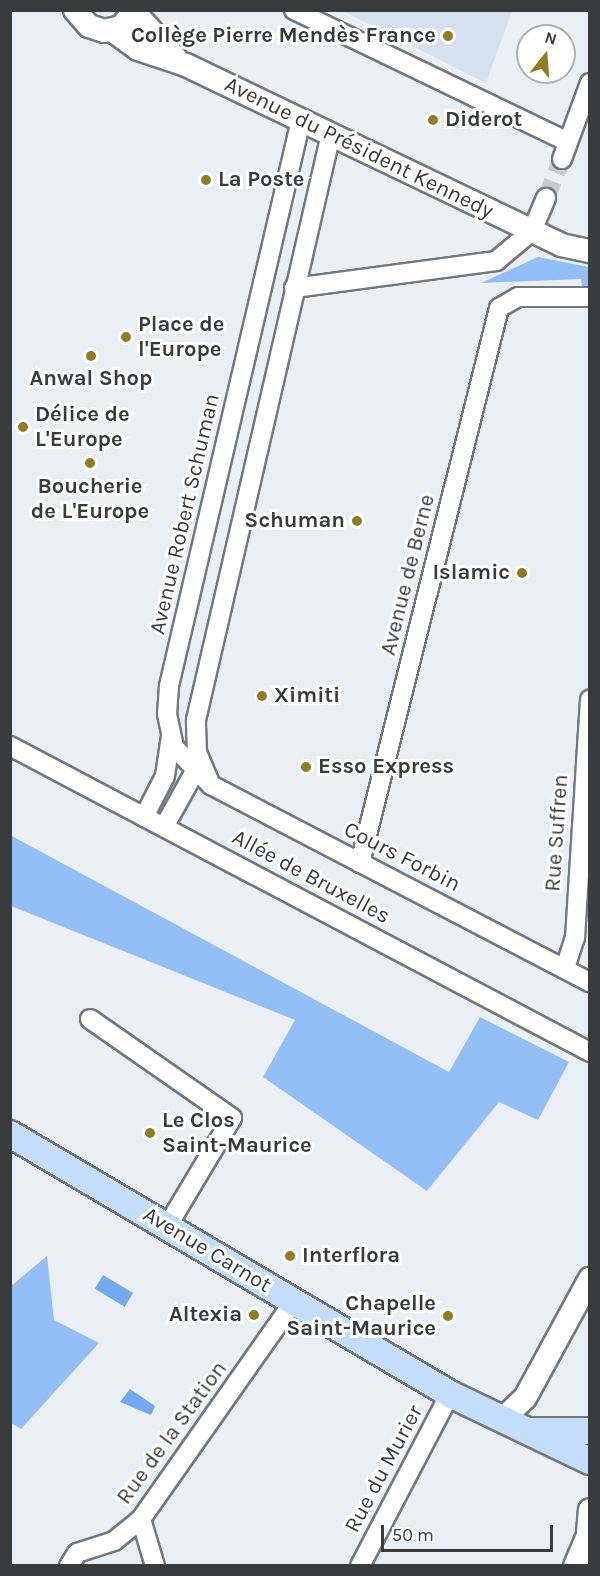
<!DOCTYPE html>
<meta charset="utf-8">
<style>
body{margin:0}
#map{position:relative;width:600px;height:1576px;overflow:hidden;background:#eaeff6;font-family:Karla,sans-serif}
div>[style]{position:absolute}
.built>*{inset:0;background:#d7e1ed}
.green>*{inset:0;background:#94bef6}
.water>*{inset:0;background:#74a9ef;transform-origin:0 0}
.minor-tunnel>*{height:18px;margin-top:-9px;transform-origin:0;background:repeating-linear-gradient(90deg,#c7cbd1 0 18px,transparent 0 27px)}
.roads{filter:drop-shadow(2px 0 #74787e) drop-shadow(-2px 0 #74787e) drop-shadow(0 2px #74787e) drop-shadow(0 -2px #74787e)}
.minor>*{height:18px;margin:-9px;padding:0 9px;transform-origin:9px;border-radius:9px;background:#fff}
.tertiary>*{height:22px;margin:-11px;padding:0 11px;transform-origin:11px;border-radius:11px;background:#fff}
.secondary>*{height:26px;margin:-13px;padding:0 13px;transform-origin:13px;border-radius:13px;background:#c5ddfb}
.dots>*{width:16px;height:16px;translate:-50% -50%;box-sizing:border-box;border:3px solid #fff;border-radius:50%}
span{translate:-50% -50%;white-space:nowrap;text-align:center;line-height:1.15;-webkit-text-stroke:6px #fff;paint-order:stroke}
.poi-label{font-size:22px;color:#393b3d;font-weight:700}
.right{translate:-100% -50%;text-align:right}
.left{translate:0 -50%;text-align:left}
.street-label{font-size:22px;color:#393b3d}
.frame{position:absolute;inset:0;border:12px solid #393b3d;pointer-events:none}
.north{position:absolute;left:516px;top:24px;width:60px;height:60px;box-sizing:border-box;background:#fff;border:2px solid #b0b1b1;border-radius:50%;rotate:17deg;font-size:16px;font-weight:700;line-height:24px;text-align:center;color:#393b3d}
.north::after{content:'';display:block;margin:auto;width:21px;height:27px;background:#8e7d24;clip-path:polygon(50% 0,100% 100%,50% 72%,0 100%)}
.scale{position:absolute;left:381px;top:1525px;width:172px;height:27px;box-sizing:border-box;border:3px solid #393b3d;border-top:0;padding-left:8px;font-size:18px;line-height:21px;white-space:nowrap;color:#393b3d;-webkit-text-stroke:4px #fff;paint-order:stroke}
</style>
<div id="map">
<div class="built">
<div style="clip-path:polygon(343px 11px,512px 11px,486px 83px)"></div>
</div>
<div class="green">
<div style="clip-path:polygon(538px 257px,589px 267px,589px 288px,582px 287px,581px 279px,481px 283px)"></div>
<div style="clip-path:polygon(10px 835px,449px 1072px,480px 1017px,569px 1062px,538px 1120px,499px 1102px,427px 1191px,263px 1077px,295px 1020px,11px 906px)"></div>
<div style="clip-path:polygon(47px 1256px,54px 1320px,99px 1343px,21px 1429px,11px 1423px,11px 1286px)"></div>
</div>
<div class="water">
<div style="left:103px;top:1275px;width:35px;height:16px;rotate:31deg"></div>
<div style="clip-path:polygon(130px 1389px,155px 1406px,151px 1415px,120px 1402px)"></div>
</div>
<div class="minor-tunnel">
<div style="left:546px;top:198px;width:42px;rotate:-67.7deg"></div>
</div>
<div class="roads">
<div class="minor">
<div style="left:294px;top:10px;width:304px;rotate:25.7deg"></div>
<div style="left:301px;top:120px;width:581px;rotate:103.13deg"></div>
<div style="left:169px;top:686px;width:28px;rotate:94deg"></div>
<div style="left:167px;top:714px;width:34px;rotate:78deg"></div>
<div style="left:174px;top:747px;width:53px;rotate:45.8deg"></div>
<div style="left:211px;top:785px;width:427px;rotate:27.5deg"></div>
<div style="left:562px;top:159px;width:81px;rotate:-69.8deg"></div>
<div style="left:294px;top:288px;width:204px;rotate:-7.6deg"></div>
<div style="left:496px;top:261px;width:47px;rotate:-39.8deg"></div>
<div style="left:532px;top:231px;width:36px;rotate:-67deg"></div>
<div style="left:10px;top:746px;width:656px;rotate:27.82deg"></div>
<div style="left:210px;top:783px;width:33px;rotate:-113deg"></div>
<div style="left:197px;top:753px;width:33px;rotate:-92deg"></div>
<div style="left:196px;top:720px;width:601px;rotate:-77.03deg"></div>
<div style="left:144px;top:817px;width:46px;rotate:-62.9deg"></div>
<div style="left:165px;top:776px;width:40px;rotate:-81.5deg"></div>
<div style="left:164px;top:827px;width:62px;rotate:-60.9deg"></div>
<div style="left:360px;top:863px;width:572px;rotate:-75.94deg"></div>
<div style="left:499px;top:308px;width:22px;rotate:-30deg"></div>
<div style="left:518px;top:297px;width:72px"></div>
<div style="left:565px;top:968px;width:32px;rotate:-72deg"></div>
<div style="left:575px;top:938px;width:239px;rotate:-86.4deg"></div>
<div style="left:90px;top:1019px;width:173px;rotate:34.9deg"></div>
<div style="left:232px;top:1118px;width:125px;rotate:120.9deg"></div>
<div style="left:141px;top:1519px;width:49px;rotate:73.4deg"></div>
<div style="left:69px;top:1566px;width:15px;rotate:-58deg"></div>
<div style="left:77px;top:1553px;width:39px;rotate:-18deg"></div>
<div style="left:114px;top:1541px;width:35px;rotate:-39deg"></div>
<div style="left:141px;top:1519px;width:264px;rotate:-54.9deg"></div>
<div style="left:360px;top:1566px;width:194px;rotate:-62.4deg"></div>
</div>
<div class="tertiary">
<div style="left:75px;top:10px;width:21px;rotate:49deg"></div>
<div style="left:89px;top:26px;width:16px;rotate:18deg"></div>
<div style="left:104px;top:31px;width:17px;rotate:-13deg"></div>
<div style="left:121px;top:27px;width:23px;rotate:-49deg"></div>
<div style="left:135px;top:13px;width:59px;rotate:47.7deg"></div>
<div style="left:112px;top:30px;width:32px;rotate:36deg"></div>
<div style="left:138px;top:49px;width:51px;rotate:18.4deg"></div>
<div style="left:186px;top:65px;width:416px;rotate:25.6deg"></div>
<div style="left:561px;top:245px;width:30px;rotate:12deg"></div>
<div style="left:503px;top:1419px;width:30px;rotate:-44deg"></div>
<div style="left:525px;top:1398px;width:136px;rotate:-61.4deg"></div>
<div style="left:588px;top:1532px;width:22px;rotate:-85deg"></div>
<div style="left:575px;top:1566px;width:39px;rotate:-67deg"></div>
</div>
<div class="secondary">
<div style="left:10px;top:1134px;width:511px;rotate:30.58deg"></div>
<div style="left:450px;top:1394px;width:155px;rotate:25.6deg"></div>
<div style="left:531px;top:1431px;width:59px"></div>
</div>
</div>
<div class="dots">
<div style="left:448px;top:36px;background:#8e7d24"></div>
<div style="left:433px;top:120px;background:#8e7d24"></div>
<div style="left:206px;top:180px;background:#8e7d24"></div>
<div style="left:126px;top:337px;background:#8e7d24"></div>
<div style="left:91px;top:356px;background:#8e7d24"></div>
<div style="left:23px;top:427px;background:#8e7d24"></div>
<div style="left:90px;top:463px;background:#8e7d24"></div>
<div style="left:357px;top:521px;background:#8e7d24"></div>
<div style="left:522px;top:573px;background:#8e7d24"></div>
<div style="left:262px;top:696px;background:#8e7d24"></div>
<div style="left:306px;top:767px;background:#8e7d24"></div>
<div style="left:150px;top:1133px;background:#8e7d24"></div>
<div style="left:290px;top:1256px;background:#8e7d24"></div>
<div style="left:254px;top:1315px;background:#8e7d24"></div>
<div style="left:448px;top:1316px;background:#8e7d24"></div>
</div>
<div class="poi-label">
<span class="right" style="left:436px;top:36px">Collège Pierre Mendès France</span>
<span class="left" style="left:445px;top:120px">Diderot</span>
<span class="left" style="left:218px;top:180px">La Poste</span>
<span class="left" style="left:138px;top:337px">Place de<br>l'Europe</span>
<span style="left:91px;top:379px">Anwal Shop</span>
<span class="left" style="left:35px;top:427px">Délice de<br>L'Europe</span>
<span style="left:90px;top:499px">Boucherie<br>de L'Europe</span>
<span class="right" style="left:345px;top:521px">Schuman</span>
<span class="right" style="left:510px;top:573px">Islamic</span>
<span class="left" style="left:274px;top:696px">Ximiti</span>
<span class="left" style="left:318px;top:767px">Esso Express</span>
<span class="left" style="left:162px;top:1133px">Le Clos<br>Saint-Maurice</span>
<span class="left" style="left:302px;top:1256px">Interflora</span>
<span class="right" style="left:436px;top:1316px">Chapelle<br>Saint-Maurice</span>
<span class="right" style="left:242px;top:1315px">Altexia</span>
</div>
<div class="street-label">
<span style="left:359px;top:148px;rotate:26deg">Avenue du Président Kennedy</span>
<span style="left:185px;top:514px;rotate:-77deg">Avenue Robert Schuman</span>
<span style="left:408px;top:575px;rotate:-76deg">Avenue de Berne</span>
<span style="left:557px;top:833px;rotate:-86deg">Rue Suffren</span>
<span style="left:402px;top:857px;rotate:27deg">Cours Forbin</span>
<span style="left:311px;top:877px;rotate:28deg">Allée de Bruxelles</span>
<span style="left:207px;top:1250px;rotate:31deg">Avenue Carnot</span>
<span style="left:172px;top:1433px;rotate:-54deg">Rue de la Station</span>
<span style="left:384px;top:1469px;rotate:-62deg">Rue du Murier</span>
</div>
<div class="frame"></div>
<div class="north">N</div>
<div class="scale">50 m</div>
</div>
